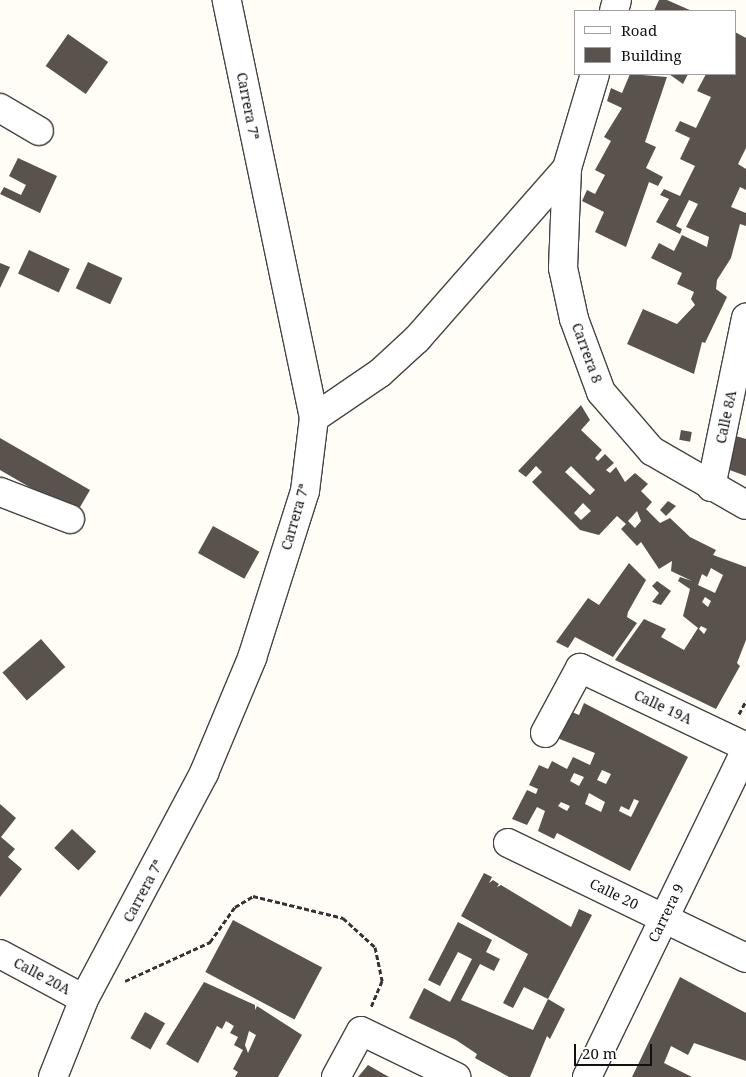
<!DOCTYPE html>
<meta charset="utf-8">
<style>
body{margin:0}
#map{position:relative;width:746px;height:1077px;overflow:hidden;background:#fffdf5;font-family:"Noto Serif",serif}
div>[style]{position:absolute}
.building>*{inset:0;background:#5a524d;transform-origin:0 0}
.path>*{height:3px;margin-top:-1.5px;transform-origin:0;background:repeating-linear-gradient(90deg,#333 0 5px,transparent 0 7.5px)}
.roads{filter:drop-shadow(1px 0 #444) drop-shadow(-1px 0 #444) drop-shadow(0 1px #444) drop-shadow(0 -1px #444)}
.minor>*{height:28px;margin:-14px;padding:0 14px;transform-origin:14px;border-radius:14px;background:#fff}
span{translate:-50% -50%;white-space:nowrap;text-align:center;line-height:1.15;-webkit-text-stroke:5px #fff;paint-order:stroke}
.street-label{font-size:14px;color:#111}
.legend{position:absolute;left:574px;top:10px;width:162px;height:65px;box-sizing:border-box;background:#fff;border:1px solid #a0a0a0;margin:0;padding:6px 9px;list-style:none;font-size:15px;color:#111}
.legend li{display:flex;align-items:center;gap:10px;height:25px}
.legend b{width:25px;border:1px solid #a0a0a0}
.scale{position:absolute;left:574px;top:1044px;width:78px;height:22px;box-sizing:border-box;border:2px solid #111;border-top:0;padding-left:6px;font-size:15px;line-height:18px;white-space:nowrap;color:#111;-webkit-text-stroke:4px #fff;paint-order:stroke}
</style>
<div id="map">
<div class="building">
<div style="clip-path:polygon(659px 0,667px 0,692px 11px,654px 11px)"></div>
<div style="clip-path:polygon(735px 32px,746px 38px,746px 148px,738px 164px,746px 169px,746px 190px,740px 187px,731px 207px,746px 213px,746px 226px,740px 224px,731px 258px,717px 280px,716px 289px,727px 297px,705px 343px,702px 342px,694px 374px,627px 344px,643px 309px,677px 324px,695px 305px,691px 299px,694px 292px,677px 284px,682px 273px,651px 258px,659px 243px,674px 251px,682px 235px,707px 247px,709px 237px,686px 227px,698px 204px,689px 200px,676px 226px,682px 229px,680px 234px,656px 222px,669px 199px,660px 195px,664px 189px,680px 196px,695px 166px,680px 159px,690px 138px,675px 131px,680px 121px,696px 128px,711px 97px,697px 91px,706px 74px,735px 74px)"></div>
<div style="left:68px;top:34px;width:49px;height:39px;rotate:35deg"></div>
<div style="clip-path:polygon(630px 74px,667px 77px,645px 142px,656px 147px,646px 168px,663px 177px,658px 186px,649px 182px,626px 247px,595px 232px,604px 212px,582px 201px,587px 190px,595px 194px,605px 175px,595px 170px,611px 141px,604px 137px,622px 108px,607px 101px,611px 88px,622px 93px)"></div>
<div style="clip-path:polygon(669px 74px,688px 74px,683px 84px)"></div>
<div style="clip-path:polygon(18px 158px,57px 176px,40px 213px,0 194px,4px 187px,21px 195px,26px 185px,9px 176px)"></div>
<div style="left:29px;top:250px;width:45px;height:26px;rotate:25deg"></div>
<div style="left:88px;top:262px;width:38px;height:29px;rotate:25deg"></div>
<div style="clip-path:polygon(0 263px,10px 267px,0 288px)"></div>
<div style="clip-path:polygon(evenodd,581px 405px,590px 420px,581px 430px,602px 450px,595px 458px,598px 461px,605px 454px,614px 463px,606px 470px,610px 473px,616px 467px,625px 482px,635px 473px,648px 484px,641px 491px,652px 502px,646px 509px,660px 523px,670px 518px,690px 537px,716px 550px,713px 555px,746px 567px,746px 640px,737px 663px,740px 666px,716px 709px,615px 660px,644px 619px,666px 629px,661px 637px,684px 650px,698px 628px,683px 616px,690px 589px,678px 581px,680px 577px,692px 581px,671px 571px,672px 561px,659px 569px,641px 542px,637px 546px,621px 529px,626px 524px,617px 516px,599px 535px,580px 530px,532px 482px,542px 472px,536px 466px,526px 477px,518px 471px,581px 405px,571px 466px,595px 490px,590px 495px,565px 472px,571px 466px,581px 405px,583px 503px,591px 511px,581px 520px,574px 513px,583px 503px,581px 405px,637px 511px,641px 521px,635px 528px,628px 521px,637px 511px,581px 405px,711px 568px,723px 575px,715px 593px,698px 585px,702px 574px,707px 577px,711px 568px,581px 405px,705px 597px,711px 601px,708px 607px,702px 602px,705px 597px,581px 405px,701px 626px,707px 629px,704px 634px,699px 629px,701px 626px)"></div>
<div style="left:681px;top:430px;width:11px;height:10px;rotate:10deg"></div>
<div style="clip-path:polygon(736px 436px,746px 439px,746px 476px,724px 468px)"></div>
<div style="clip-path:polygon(0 438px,90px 490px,76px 514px,0 470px)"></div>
<div style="clip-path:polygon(668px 501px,676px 506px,666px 516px,660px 510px)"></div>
<div style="left:213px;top:526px;width:53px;height:31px;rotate:29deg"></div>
<div style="clip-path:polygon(629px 563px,646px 580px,628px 612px,627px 617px,637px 623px,613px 657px,575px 637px,568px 648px,556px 642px,588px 598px,599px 605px)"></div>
<div style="clip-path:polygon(657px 581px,671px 591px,661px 605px,652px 602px,659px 593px,652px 586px)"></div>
<div style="left:41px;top:639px;width:37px;height:51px;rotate:49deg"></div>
<div style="clip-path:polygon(evenodd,584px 703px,688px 757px,630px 871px,557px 833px,554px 839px,538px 831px,545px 811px,537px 807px,527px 825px,512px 819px,527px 790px,536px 794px,538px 789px,529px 785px,539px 765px,548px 769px,552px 761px,567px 769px,573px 757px,590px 765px,595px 753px,552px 736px,565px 709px,579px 715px,584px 703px,602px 770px,611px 774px,606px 784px,597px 780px,602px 770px,584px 703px,574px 773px,584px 777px,579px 786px,570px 781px,574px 773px,584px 703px,589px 793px,605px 802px,601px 812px,585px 804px,589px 793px,584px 703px,634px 799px,639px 801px,631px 817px,619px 811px,621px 806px,629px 810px,634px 799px,584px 703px,561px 802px,570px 806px,567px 811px,558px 806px,561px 802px)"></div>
<div style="clip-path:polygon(0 804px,16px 818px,1px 837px,15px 849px,8px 857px,22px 869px,0 897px)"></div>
<div style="left:72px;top:829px;width:33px;height:26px;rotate:43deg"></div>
<div style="clip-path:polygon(484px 873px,492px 877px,489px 883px,493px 880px,499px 884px,497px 887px,501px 885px,571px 927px,579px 909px,592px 915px,548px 999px,565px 1009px,550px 1039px,547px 1036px,530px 1077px,509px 1077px,475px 1058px,477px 1054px,456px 1040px,409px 1018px,424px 988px,450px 1002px,472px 959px,458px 952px,440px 986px,428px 980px,458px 922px,492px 940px,486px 952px,500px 959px,494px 971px,480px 964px,461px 1000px,533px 1030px,548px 999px,524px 987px,513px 1008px,503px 1003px,528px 954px,461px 916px)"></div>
<div style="left:233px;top:920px;width:101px;height:59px;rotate:28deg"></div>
<div style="clip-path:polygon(680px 977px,746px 1013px,746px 1061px,694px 1043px,688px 1055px,671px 1046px,664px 1063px,692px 1077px,632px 1077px)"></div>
<div style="clip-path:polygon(evenodd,204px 982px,255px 1005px,255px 1010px,257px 1006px,302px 1035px,278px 1077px,235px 1077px,238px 1072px,233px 1069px,243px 1050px,234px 1045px,238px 1037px,230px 1033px,234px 1026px,226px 1021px,222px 1029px,217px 1026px,198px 1063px,166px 1044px,204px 982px,249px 1031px,256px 1035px,248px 1053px,245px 1045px,249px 1031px)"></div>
<div style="left:145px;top:1012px;width:23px;height:30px;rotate:29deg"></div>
<div style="clip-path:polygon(368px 1065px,389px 1077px,358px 1077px)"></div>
</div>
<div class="path">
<div style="left:739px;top:714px;width:15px;rotate:-62deg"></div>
<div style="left:125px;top:981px;width:94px;rotate:-24.6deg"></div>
<div style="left:210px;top:942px;width:43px;rotate:-54.5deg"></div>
<div style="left:235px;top:907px;width:21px;rotate:-31deg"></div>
<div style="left:253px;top:896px;width:93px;rotate:13.7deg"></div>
<div style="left:343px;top:918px;width:43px;rotate:42.2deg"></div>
<div style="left:375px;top:947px;width:35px;rotate:78deg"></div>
<div style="left:382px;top:981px;width:28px;rotate:113deg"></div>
</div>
<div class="roads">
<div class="minor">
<div style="left:614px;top:11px;width:11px;rotate:-75deg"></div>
<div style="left:595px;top:74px;width:98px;rotate:106.6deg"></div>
<div style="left:567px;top:168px;width:100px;rotate:92.3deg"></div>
<div style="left:563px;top:268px;width:52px;rotate:77.8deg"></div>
<div style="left:574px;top:319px;width:78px;rotate:69.7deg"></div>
<div style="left:601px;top:392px;width:78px;rotate:49.2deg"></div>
<div style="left:652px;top:451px;width:108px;rotate:29.9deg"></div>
<div style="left:0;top:108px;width:45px;rotate:30.5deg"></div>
<div style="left:314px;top:418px;width:80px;rotate:-34.3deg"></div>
<div style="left:380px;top:373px;width:50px;rotate:-42.6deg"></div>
<div style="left:417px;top:339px;width:227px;rotate:-48.7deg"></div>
<div style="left:711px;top:487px;width:173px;rotate:-78.3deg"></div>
<div style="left:0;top:492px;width:75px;rotate:21.1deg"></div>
<div style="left:545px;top:733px;width:74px;rotate:-61.7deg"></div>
<div style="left:580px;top:668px;width:184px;rotate:25.4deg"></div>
<div style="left:508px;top:843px;width:264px;rotate:25.8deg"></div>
<div style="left:0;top:954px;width:95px;rotate:28.2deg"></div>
<div style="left:53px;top:1077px;width:84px;rotate:-68.3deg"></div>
<div style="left:84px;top:999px;width:256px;rotate:-62deg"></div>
<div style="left:204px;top:773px;width:125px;rotate:-67.3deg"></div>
<div style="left:252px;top:658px;width:175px;rotate:-72.4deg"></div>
<div style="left:305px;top:491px;width:74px;rotate:-83deg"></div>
<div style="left:314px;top:418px;width:427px;rotate:-101.8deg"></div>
<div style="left:336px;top:1077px;width:52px;rotate:-61.5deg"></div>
<div style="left:361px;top:1031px;width:106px;rotate:25.8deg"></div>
<div style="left:587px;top:1077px;width:364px;rotate:-64.1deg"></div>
</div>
</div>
<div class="street-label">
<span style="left:248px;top:106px;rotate:79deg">Carrera 7ª</span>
<span style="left:587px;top:353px;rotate:70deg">Carrera 8</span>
<span style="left:726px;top:417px;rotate:-78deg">Calle 8A</span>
<span style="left:295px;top:517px;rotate:-74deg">Carrera 7ª</span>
<span style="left:663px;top:707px;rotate:25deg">Calle 19A</span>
<span style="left:143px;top:891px;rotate:-62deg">Carrera 7ª</span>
<span style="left:614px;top:894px;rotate:26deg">Calle 20</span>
<span style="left:666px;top:913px;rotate:-64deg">Carrera 9</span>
<span style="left:42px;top:976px;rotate:28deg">Calle 20A</span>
</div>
<ul class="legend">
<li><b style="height:6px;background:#fff"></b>Road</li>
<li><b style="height:14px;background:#5a524d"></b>Building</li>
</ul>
<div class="scale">20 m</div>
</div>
